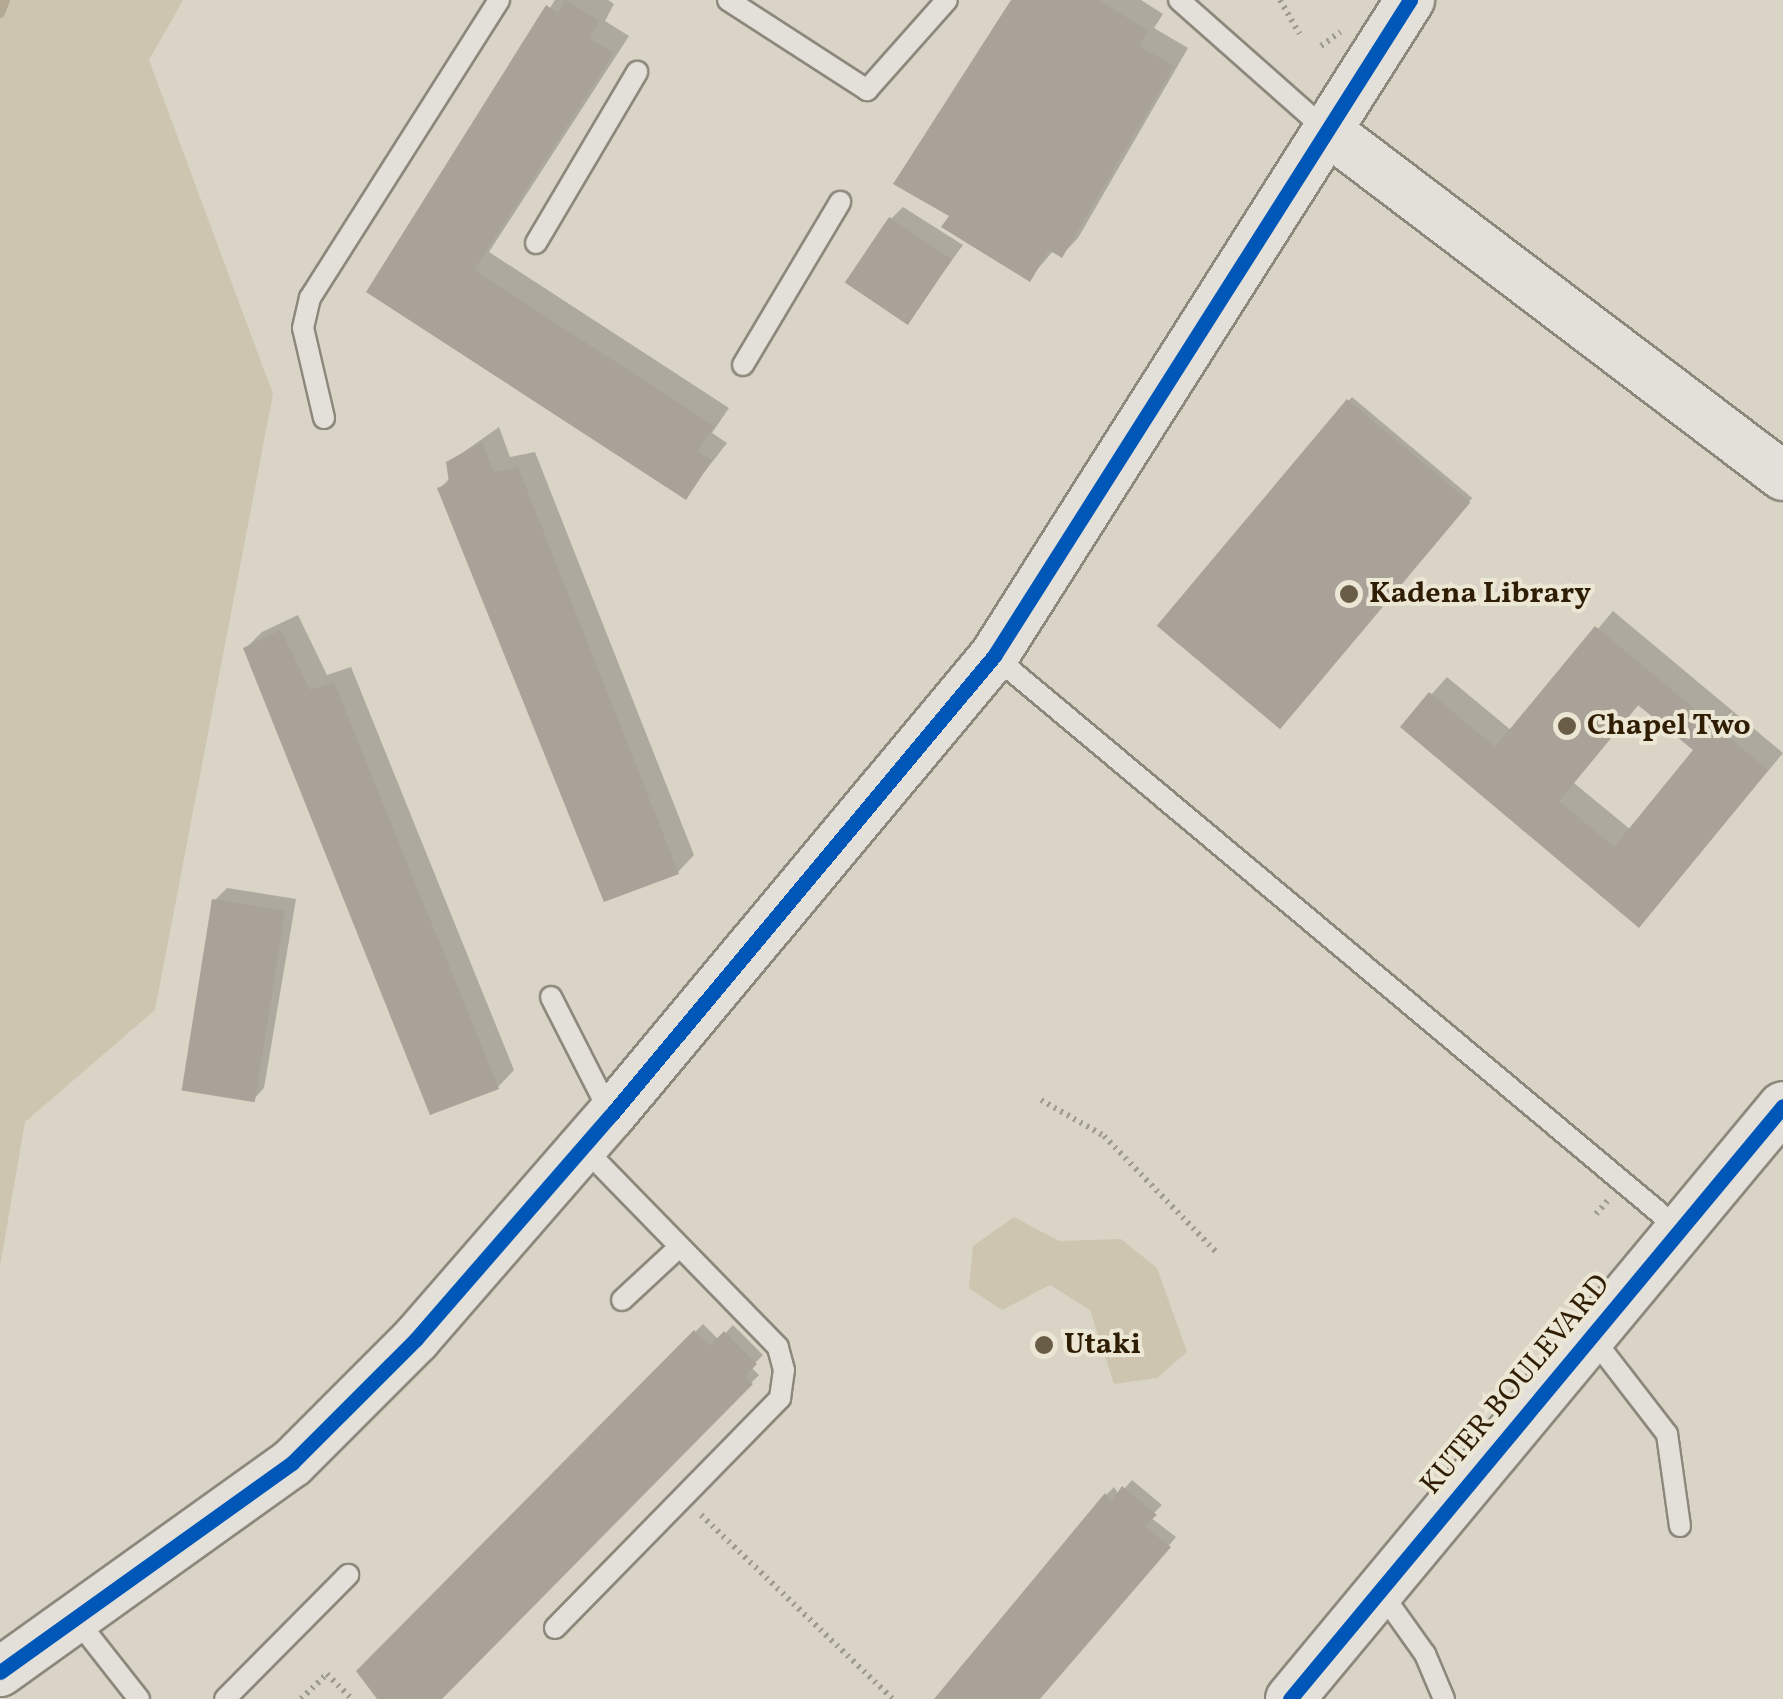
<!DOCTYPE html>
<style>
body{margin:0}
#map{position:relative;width:1783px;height:1699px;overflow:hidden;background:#d9d4c6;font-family:Vollkorn,serif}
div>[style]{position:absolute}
.green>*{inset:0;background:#cdc5b0}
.shadow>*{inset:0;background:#0003;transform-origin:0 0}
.stream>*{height:10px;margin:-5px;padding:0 5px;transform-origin:5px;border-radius:5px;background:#b4aa94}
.building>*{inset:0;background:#a8a298;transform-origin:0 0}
.path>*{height:6px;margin-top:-3px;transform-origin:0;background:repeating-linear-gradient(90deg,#a09c94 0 2.5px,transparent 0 7.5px)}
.roads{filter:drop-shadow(2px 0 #8d887c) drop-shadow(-2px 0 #8d887c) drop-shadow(0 2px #8d887c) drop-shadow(0 -2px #8d887c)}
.service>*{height:20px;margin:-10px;padding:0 10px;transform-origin:10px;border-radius:10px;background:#e3e0d9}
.tertiary>*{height:48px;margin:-24px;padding:0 24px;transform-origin:24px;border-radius:24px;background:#e3e0d9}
.cycleway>*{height:15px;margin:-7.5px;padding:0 7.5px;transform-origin:7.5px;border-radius:7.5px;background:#0057b8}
.dots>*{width:28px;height:28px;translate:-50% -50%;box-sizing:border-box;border:5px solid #ece6d5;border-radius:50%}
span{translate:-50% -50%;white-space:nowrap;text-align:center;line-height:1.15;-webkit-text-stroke:8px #ece6d5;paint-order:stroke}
.poi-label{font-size:30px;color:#2f1d04;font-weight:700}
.left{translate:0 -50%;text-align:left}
.street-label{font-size:30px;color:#2f1d04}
</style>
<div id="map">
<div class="green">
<div style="clip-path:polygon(0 0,183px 0,149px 60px,273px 394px,155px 1010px,25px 1122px,0 1266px)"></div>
<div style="clip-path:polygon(1014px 1217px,1059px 1241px,1121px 1239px,1157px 1268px,1187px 1352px,1157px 1378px,1114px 1384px,1090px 1310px,1050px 1285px,1002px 1310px,969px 1288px,973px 1246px)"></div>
</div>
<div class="shadow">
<div style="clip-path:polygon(555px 0,608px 0,614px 4px,605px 21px,629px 36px,489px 252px,729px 408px,712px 433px,727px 443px,685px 497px,370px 291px)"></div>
<div style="clip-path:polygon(1014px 0,1141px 0,1163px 14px,1154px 28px,1188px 48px,1078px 238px,1062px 255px,1054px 250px,1030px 278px,952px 215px)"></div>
<div style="clip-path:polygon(903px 207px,963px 245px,908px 321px,891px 219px)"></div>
<div style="left:1352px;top:397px;width:157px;height:298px;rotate:40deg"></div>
<div style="clip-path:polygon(499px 427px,510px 457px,535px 452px,694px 855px,678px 872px,439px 489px,451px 477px,448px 463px)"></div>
<div style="clip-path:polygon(evenodd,1613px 611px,1783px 753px,1655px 908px,1403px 726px,1447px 677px,1512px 731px,1613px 611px,1640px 703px,1697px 750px,1631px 830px,1574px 783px,1640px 703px)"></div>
<div style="clip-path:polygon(298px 615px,327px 675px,351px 667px,514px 1070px,498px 1087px,246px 648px,262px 632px)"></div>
<div style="clip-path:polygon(227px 888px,296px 899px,264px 1088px,252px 1101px,214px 901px)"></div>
<div style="clip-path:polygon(703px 1324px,719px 1340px,733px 1325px,763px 1355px,751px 1367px,759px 1375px,439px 1699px,380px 1699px,359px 1671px)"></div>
<div style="clip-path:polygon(1132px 1480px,1162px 1505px,1150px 1517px,1176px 1537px,1038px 1699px,938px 1699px,1107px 1494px,1114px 1487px,1119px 1495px)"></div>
</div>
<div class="stream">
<div style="left:0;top:13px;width:14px;rotate:-69deg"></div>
</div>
<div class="building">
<div style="clip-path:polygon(565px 0,599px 21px,590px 39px,614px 53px,474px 270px,714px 426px,697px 451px,712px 460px,686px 500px,366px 292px,546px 5px,558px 13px)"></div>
<div style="clip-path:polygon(1011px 0,1099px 0,1148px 31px,1139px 46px,1174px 66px,1062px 258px,1049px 250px,1030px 282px,941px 227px,949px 216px,893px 184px)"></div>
<div style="left:889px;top:217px;width:76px;height:79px;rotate:34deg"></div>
<div style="left:1347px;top:399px;width:161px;height:296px;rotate:40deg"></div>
<div style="clip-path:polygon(482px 442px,494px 472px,518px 467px,679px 874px,604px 902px,437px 488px,449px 483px,446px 462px)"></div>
<div style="clip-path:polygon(evenodd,1595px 626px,1768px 770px,1639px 928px,1400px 727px,1429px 692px,1495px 747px,1595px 626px,1638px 705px,1693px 750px,1614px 847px,1559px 801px,1638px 705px)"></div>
<div style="clip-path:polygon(281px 630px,310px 690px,334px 683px,499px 1089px,430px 1115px,243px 648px)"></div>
<div style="left:212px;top:899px;width:74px;height:194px;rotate:9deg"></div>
<div style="clip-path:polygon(694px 1330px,710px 1346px,724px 1331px,757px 1364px,745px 1376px,753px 1384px,442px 1699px,377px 1699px,356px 1671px)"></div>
<div style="clip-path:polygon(1122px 1486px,1157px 1515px,1144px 1526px,1171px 1547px,1040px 1699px,934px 1699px,1105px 1493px,1111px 1502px)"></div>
</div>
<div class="path">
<div style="left:1280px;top:0;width:39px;rotate:60deg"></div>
<div style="left:1321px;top:46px;width:24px;rotate:-36deg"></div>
<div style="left:1041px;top:1100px;width:73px;rotate:29.7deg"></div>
<div style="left:1104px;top:1136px;width:165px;rotate:46deg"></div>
<div style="left:1596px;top:1214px;width:18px;rotate:-49deg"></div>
<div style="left:701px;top:1515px;width:266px;rotate:43.8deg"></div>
<div style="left:301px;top:1699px;width:36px;rotate:-44deg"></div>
<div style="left:327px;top:1674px;width:35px;rotate:45deg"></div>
</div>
<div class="roads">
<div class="service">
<div style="left:728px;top:0;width:166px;rotate:32.9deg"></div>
<div style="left:867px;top:90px;width:120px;rotate:-48.4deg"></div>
<div style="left:1179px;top:0;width:198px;rotate:41.5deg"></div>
<div style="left:536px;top:243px;width:199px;rotate:-59.4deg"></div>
<div style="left:743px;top:365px;width:190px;rotate:-59.2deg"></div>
<div style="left:324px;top:418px;width:92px;rotate:-103.1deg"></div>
<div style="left:303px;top:328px;width:31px;rotate:-77deg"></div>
<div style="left:310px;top:298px;width:353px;rotate:-57.6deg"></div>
<div style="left:994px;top:656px;width:894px;rotate:39.92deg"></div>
<div style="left:551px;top:997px;width:130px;rotate:63deg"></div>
<div style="left:622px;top:1300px;width:75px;rotate:-42.8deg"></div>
<div style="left:1592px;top:1337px;width:123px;rotate:52.3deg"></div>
<div style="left:1667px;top:1434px;width:93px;rotate:82deg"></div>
<div style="left:1380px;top:1591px;width:77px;rotate:54.5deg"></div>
<div style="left:1425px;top:1654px;width:49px;rotate:67.1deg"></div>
<div style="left:76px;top:1619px;width:102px;rotate:51.8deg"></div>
<div style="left:555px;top:1628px;width:322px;rotate:-45.6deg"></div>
<div style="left:780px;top:1398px;width:28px;rotate:-82deg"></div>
<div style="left:784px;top:1370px;width:24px;rotate:-105deg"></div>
<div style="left:778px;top:1347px;width:279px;rotate:-134.3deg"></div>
<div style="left:225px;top:1699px;width:175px;rotate:-45.2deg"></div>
</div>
<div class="tertiary">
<div style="left:1328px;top:131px;width:571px;rotate:37.17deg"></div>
<div style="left:0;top:1672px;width:359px;rotate:-35.6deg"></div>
<div style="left:292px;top:1463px;width:175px;rotate:-45deg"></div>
<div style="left:416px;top:1339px;width:297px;rotate:-49deg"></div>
<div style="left:611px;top:1115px;width:598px;rotate:-50.16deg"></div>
<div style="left:994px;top:656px;width:777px;rotate:-57.62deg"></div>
<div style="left:1290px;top:1699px;width:771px;rotate:-50.26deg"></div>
</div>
</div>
<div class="cycleway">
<div style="left:0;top:1672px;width:359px;rotate:-35.6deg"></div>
<div style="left:292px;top:1463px;width:175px;rotate:-45deg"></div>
<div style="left:416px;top:1339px;width:297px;rotate:-49deg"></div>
<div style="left:611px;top:1115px;width:598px;rotate:-50.16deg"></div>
<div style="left:994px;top:656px;width:777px;rotate:-57.62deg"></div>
<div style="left:1290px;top:1699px;width:771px;rotate:-50.26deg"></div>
</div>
<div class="dots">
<div style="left:1349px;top:594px;background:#6a5d48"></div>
<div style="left:1567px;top:726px;background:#6a5d48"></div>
<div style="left:1044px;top:1345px;background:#6a5d48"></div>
</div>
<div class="poi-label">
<span class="left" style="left:1369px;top:594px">Kadena Library</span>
<span class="left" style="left:1587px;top:726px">Chapel Two</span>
<span class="left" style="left:1064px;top:1345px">Utaki</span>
</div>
<div class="street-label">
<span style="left:1516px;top:1385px;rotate:-50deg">KUTER BOULEVARD</span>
</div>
</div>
